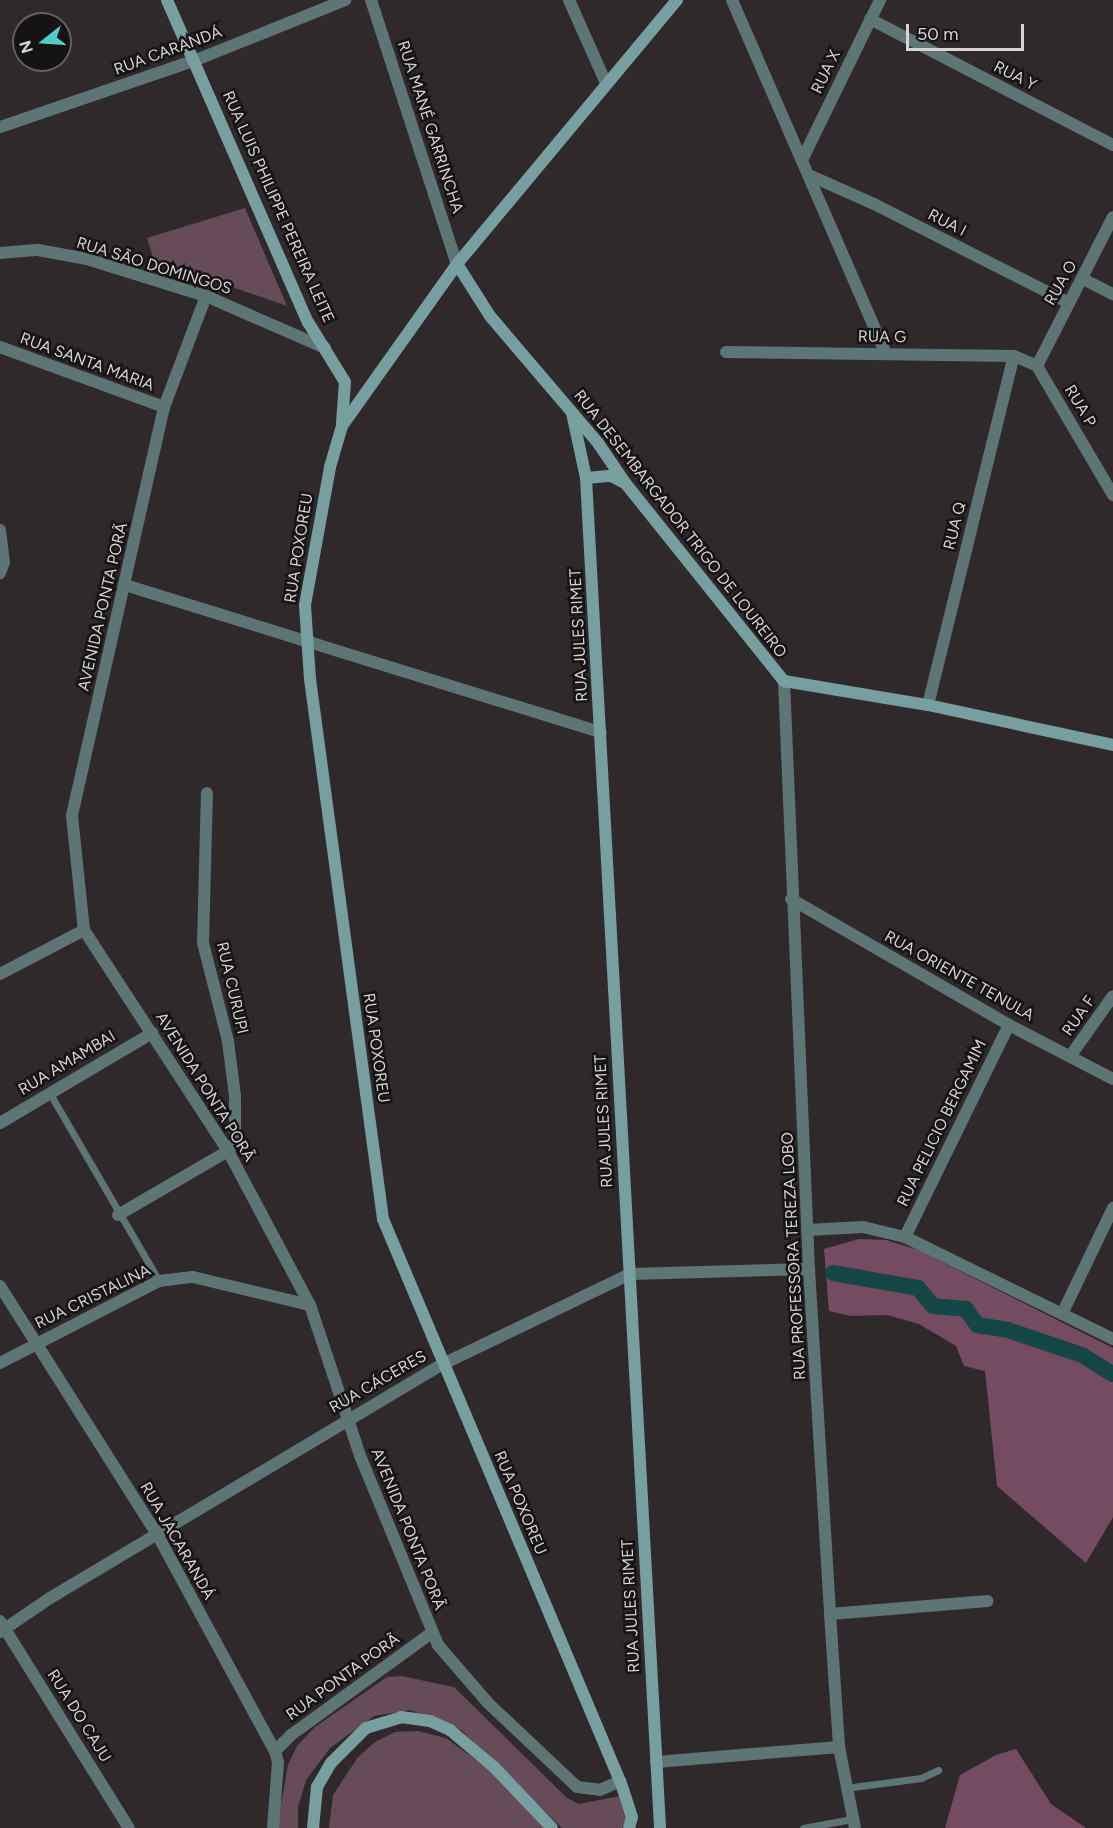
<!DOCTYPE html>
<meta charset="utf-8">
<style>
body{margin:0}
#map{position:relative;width:1113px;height:1828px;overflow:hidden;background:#30292c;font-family:Figtree,sans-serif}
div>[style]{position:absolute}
.green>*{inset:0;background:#664b59}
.forest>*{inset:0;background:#754b61}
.canal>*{height:16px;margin:-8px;padding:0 8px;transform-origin:8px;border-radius:8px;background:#154646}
.lane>*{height:7px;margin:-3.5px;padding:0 3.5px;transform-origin:3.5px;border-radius:3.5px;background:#5d7575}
.street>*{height:12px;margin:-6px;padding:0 6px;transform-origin:6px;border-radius:6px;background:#5d7575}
.secondary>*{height:12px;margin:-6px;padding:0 6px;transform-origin:6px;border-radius:6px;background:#779f9f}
span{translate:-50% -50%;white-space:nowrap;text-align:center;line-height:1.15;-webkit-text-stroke:5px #161314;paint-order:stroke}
.street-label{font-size:16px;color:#d8d3d5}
.north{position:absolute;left:12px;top:12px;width:60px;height:60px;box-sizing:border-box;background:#161314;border:2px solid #646061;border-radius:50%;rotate:253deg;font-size:16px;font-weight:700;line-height:24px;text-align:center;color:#d8d3d5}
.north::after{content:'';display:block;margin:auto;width:21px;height:27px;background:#52cdcd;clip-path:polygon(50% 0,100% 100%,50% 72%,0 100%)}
.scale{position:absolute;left:906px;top:24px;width:118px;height:27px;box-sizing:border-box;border:3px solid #d8d3d5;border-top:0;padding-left:8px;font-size:18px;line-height:21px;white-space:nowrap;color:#d8d3d5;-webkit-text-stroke:4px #161314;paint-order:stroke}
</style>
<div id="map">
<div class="green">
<div style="clip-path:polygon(245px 208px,287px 306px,154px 260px,147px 238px)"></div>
<div style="clip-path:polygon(401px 1676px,454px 1687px,567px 1798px,579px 1804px,620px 1796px,628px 1812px,625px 1825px,622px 1828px,562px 1828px,461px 1730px,410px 1710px,374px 1716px,330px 1748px,306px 1780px,298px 1807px,298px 1828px,277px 1828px,288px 1765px,297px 1746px,315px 1727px,387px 1677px)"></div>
<div style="clip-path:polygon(418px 1731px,446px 1738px,494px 1773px,544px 1828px,329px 1828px,333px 1795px,358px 1757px,375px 1742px,395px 1732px)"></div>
</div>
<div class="forest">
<div style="clip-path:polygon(859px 1239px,886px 1240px,918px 1250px,1113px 1348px,1113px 1517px,1086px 1563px,997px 1486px,985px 1371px,964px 1366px,956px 1346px,919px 1324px,887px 1315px,851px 1316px,829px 1311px,824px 1249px)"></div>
<div style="clip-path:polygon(1016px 1749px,1051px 1804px,1086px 1828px,945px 1828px,960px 1775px,996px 1755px)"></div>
</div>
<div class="canal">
<div style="left:833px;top:1273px;width:86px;rotate:10deg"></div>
<div style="left:918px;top:1288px;width:23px;rotate:50deg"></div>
<div style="left:933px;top:1306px;width:33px;rotate:5deg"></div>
<div style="left:966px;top:1309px;width:19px;rotate:55deg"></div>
<div style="left:977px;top:1325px;width:31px;rotate:9deg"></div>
<div style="left:1008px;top:1330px;width:78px;rotate:18.7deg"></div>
<div style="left:1082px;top:1355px;width:36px;rotate:32deg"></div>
</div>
<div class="lane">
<div style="left:49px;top:1092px;width:219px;rotate:59.8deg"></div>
<div style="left:845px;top:1788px;width:77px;rotate:-7.5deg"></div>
<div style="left:921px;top:1778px;width:19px;rotate:-25deg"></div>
<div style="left:803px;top:1828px;width:50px;rotate:-10.4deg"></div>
</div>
<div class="street">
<div style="left:371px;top:0;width:278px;rotate:72deg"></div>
<div style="left:569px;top:0;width:91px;rotate:66deg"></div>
<div style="left:732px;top:0;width:386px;rotate:66.5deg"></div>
<div style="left:870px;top:19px;width:274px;rotate:27.4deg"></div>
<div style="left:0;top:127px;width:207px;rotate:-18.9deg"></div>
<div style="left:196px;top:60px;width:161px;rotate:-21.9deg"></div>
<div style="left:803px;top:158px;width:176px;rotate:-64deg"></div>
<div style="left:811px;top:176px;width:69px;rotate:24deg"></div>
<div style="left:874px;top:204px;width:216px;rotate:26.9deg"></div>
<div style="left:0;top:253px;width:38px;rotate:-5deg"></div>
<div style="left:38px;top:250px;width:50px;rotate:10.4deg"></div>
<div style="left:87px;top:259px;width:125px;rotate:17.3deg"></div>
<div style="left:206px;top:296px;width:130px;rotate:23.6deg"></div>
<div style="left:1083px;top:279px;width:34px;rotate:27deg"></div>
<div style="left:206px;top:296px;width:119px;rotate:110.7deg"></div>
<div style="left:164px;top:407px;width:419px;rotate:102.7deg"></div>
<div style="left:72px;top:816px;width:115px;rotate:84deg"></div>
<div style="left:84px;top:930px;width:264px;rotate:56.9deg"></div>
<div style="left:228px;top:1151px;width:174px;rotate:62deg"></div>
<div style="left:310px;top:1305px;width:161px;rotate:71.6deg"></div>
<div style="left:361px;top:1458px;width:202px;rotate:67.6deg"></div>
<div style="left:438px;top:1645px;width:77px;rotate:49.2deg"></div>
<div style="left:488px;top:1703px;width:122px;rotate:43.3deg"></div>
<div style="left:577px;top:1787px;width:23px;rotate:7deg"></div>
<div style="left:600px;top:1790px;width:22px;rotate:-24deg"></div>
<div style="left:0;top:347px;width:175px;rotate:20.1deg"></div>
<div style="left:726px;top:352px;width:288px;rotate:0.8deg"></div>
<div style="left:1014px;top:356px;width:25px;rotate:23deg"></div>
<div style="left:1037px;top:366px;width:167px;rotate:-63deg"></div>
<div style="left:1037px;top:366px;width:150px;rotate:59.5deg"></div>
<div style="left:0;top:530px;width:32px;rotate:83deg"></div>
<div style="left:4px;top:562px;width:12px;rotate:110deg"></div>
<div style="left:125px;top:585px;width:498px;rotate:17.2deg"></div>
<div style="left:784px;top:681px;width:589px;rotate:87.57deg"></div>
<div style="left:809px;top:1269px;width:346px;rotate:86.5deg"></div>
<div style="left:830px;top:1614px;width:133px;rotate:86.1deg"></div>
<div style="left:839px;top:1747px;width:83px;rotate:78.8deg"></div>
<div style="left:928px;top:705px;width:359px;rotate:-76.2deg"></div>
<div style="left:791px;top:899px;width:252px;rotate:30deg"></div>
<div style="left:1009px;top:1025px;width:117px;rotate:27.4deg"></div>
<div style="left:0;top:974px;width:95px;rotate:-27.6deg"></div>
<div style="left:1071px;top:1055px;width:72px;rotate:-54.6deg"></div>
<div style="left:0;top:1123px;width:177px;rotate:-30.6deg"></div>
<div style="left:118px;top:1215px;width:127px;rotate:-30.2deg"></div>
<div style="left:228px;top:1151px;width:11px;rotate:-52deg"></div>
<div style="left:235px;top:1142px;width:46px;rotate:-90deg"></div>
<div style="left:235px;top:1096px;width:55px;rotate:-97.3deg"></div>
<div style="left:228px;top:1041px;width:101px;rotate:-104.3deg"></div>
<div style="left:203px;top:943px;width:150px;rotate:-88.5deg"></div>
<div style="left:808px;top:1230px;width:55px;rotate:-3.1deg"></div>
<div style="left:863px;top:1227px;width:43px;rotate:13.4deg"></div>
<div style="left:905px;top:1237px;width:232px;rotate:26.1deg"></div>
<div style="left:905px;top:1237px;width:236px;rotate:-63.9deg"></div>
<div style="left:0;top:1286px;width:294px;rotate:57.7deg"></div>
<div style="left:157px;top:1534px;width:247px;rotate:61.5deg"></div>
<div style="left:275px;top:1751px;width:11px;rotate:75deg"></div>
<div style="left:278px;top:1762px;width:66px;rotate:94.3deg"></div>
<div style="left:1062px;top:1314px;width:118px;rotate:-64.3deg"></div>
<div style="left:0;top:1363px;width:179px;rotate:-27.3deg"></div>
<div style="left:159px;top:1281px;width:34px;rotate:-7deg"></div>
<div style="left:193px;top:1277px;width:120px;rotate:13.5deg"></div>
<div style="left:830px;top:1614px;width:158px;rotate:-4.7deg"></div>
<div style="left:0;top:1621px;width:244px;rotate:58.1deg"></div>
<div style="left:0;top:1632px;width:60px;rotate:-34.2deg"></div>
<div style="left:50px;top:1598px;width:457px;rotate:-30.8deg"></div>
<div style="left:443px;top:1364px;width:208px;rotate:-25.7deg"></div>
<div style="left:630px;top:1274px;width:179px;rotate:-1.6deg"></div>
<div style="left:275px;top:1751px;width:23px;rotate:-45deg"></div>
<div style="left:291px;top:1735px;width:175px;rotate:-36deg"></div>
<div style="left:656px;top:1762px;width:184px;rotate:-4.7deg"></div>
</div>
<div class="secondary">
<div style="left:167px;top:0;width:352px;rotate:66.4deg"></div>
<div style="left:308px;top:322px;width:70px;rotate:58.3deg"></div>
<div style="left:345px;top:382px;width:41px;rotate:94.2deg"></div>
<div style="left:457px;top:264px;width:62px;rotate:57.6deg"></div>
<div style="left:490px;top:316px;width:167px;rotate:49.6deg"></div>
<div style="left:598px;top:443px;width:50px;rotate:55.7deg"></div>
<div style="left:626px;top:484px;width:253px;rotate:51.3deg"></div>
<div style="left:784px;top:681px;width:146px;rotate:9.5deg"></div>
<div style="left:928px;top:705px;width:189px;rotate:12.2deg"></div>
<div style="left:572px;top:413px;width:66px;rotate:77.8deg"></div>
<div style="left:586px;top:478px;width:1352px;rotate:86.86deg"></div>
<div style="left:586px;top:478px;width:25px;rotate:-5deg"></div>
<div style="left:611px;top:476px;width:16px;rotate:27deg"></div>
<div style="left:313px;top:1828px;width:41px;rotate:-84.4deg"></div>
<div style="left:317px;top:1787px;width:28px;rotate:-60deg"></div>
<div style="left:331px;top:1763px;width:49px;rotate:-45deg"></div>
<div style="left:366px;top:1728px;width:37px;rotate:-17deg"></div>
<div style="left:401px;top:1717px;width:29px;rotate:8deg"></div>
<div style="left:430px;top:1721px;width:22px;rotate:24deg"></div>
<div style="left:450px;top:1730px;width:57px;rotate:40.1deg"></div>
<div style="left:494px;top:1767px;width:84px;rotate:46.4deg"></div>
<div style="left:629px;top:1828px;width:11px;rotate:-75deg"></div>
<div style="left:632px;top:1817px;width:38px;rotate:-108deg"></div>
<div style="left:620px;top:1781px;width:610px;rotate:-112.87deg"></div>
<div style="left:383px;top:1219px;width:545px;rotate:-97.7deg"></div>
<div style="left:310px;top:679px;width:74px;rotate:-93.9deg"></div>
<div style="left:305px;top:605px;width:140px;rotate:-79.7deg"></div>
<div style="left:330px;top:467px;width:43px;rotate:-73.7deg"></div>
<div style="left:342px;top:426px;width:199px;rotate:-54.6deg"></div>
<div style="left:457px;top:264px;width:344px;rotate:-50.2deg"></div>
</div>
<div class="street-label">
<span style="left:168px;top:51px;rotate:-20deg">RUA CARANDÁ</span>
<span style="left:826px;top:72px;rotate:-64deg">RUA X</span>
<span style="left:1015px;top:76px;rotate:27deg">RUA Y</span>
<span style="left:430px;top:127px;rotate:72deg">RUA MANÉ GARRINCHA</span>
<span style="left:278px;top:207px;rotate:66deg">RUA LUIS PHILIPPE PEREIRA LEITE</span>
<span style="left:947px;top:223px;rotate:27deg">RUA I</span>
<span style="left:154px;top:266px;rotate:17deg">RUA SÃO DOMINGOS</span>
<span style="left:1061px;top:283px;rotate:-60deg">RUA O</span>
<span style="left:882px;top:337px;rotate:1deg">RUA G</span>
<span style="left:87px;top:362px;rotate:20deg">RUA SANTA MARIA</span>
<span style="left:1080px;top:406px;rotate:59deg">RUA P</span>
<span style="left:680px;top:524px;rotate:52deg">RUA DESEMBARGADOR TRIGO DE LOUREIRO</span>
<span style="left:955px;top:526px;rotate:-76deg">RUA Q</span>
<span style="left:299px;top:548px;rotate:-81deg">RUA POXOREU</span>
<span style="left:103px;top:607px;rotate:-77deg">AVENIDA PONTA PORÃ</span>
<span style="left:579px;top:635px;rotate:-93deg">RUA JULES RIMET</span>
<span style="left:959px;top:976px;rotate:29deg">RUA ORIENTE TENULA</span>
<span style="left:232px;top:988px;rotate:77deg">RUA CURUPI</span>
<span style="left:1079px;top:1016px;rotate:-55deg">RUA F</span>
<span style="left:376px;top:1048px;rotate:82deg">RUA POXOREU</span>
<span style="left:67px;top:1063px;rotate:-31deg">RUA AMAMBAI</span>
<span style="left:205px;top:1087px;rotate:58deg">AVENIDA PONTA PORÃ</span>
<span style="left:604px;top:1121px;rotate:-93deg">RUA JULES RIMET</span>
<span style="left:942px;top:1123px;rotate:-64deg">RUA PELICIO BERGAMIM</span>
<span style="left:794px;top:1256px;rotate:-93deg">RUA PROFESSORA TEREZA LOBO</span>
<span style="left:93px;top:1297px;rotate:-26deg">RUA CRISTALINA</span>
<span style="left:378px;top:1382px;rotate:-30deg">RUA CÁCERES</span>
<span style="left:520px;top:1503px;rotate:67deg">RUA POXOREU</span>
<span style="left:408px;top:1529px;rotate:68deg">AVENIDA PONTA PORÃ</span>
<span style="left:177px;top:1541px;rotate:60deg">RUA JACARANDÁ</span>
<span style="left:631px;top:1606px;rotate:-93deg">RUA JULES RIMET</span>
<span style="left:343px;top:1677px;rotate:-36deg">RUA PONTA PORÃ</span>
<span style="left:79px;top:1716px;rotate:58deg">RUA DO CAJU</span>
</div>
<div class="north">N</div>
<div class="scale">50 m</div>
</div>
